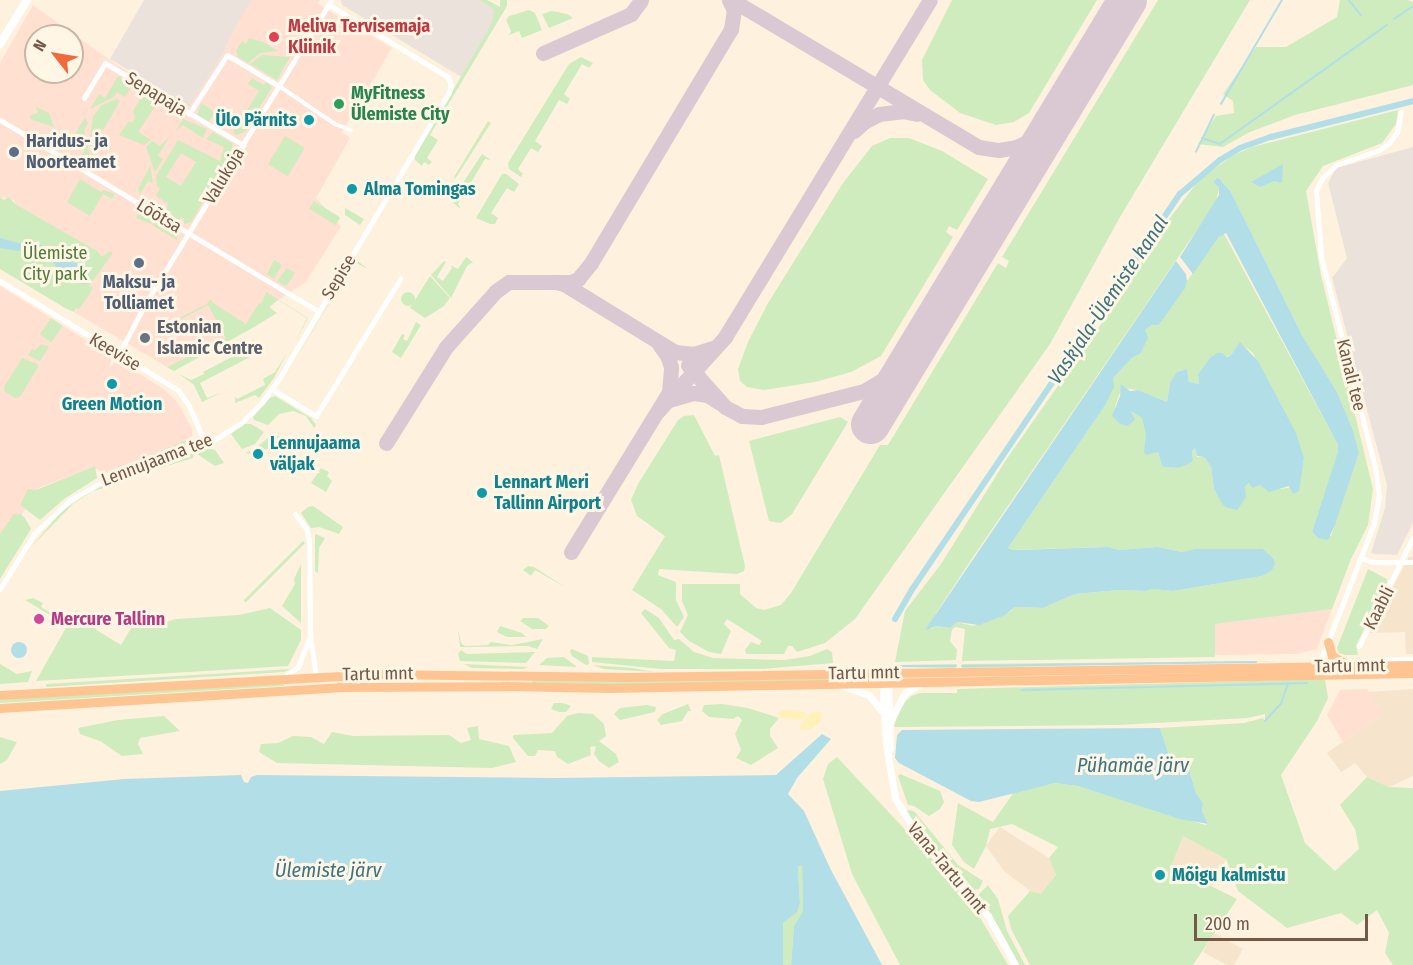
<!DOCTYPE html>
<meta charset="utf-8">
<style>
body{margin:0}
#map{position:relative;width:1413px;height:965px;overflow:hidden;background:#fef2de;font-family:"Fira Sans Condensed",sans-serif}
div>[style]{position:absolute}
.residential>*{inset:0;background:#f6e4cc;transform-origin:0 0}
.commercial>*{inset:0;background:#ffe0d1}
.industrial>*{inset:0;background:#ebe3db}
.green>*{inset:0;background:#ceecbd;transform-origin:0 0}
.round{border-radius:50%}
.sand>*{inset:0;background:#fff1b7}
.water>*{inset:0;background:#b2dee8}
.stream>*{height:1.5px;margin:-0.75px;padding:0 0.75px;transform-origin:0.75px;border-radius:0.75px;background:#b2dee8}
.canal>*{height:6px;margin:-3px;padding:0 3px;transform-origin:3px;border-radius:3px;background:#b2dee8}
.taxiway>*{height:15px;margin:-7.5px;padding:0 7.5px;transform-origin:7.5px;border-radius:7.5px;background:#dac8d2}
.runway>*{height:39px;margin:-19.5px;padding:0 19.5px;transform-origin:19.5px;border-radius:19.5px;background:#dac8d2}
.pedestrian>*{height:4px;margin:-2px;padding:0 2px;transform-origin:2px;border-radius:2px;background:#fff}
.minor>*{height:5px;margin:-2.5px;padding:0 2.5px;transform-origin:2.5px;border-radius:2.5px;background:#fff}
.tertiary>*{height:7px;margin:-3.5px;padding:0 3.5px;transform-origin:3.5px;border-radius:3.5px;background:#fff}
.secondary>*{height:8px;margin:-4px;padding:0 4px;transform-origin:4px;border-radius:4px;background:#fff}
.trunk>*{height:9px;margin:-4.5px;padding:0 4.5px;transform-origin:4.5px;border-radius:4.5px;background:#fec592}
.dots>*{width:16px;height:16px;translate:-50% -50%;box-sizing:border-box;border:3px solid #fff6e6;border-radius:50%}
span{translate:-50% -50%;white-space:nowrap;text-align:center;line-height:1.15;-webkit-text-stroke:6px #fff6e6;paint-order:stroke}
.health-label{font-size:18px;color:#be3a42;font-weight:700}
.left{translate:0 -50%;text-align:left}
.street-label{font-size:18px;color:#755845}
.leisure-label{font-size:18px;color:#27864d;font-weight:700}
.culture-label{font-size:18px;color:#0d838f;font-weight:700}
.right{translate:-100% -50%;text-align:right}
.service-label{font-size:18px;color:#4e5e75;font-weight:700}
.park-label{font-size:18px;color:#4d7c3c}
.worship-label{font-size:18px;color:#5b616d;font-weight:700}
.hotel-label{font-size:18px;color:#b23c85;font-weight:700}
.water-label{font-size:20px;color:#3b7583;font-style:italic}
.north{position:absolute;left:24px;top:24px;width:60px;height:60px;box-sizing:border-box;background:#fff6e6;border:2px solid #c8b7a6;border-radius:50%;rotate:301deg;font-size:16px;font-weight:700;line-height:24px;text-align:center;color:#755845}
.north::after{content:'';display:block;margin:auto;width:21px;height:27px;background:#f1693a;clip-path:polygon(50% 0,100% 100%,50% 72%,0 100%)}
.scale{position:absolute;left:1194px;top:914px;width:174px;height:27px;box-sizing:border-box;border:3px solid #755845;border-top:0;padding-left:8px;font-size:18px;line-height:21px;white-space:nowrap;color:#755845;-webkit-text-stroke:4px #fff6e6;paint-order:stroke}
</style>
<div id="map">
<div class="residential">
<div style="clip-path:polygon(1409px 557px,1413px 557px,1413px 654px,1406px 654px,1405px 632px,1368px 633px)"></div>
<div style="clip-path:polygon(1413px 689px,1413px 776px,1389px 787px,1367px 777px,1355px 763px,1341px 772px,1327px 753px,1382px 715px,1368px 692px)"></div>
<div style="clip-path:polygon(1000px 827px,1049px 858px,1056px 875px,1041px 895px,1030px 891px,1004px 871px,986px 846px)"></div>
<div style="left:1183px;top:836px;width:49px;height:33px;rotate:28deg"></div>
<div style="clip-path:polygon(1214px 933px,1243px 949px,1234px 965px,1227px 965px,1203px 952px)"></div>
</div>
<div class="commercial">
<div style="clip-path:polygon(evenodd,185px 0,320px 0,318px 4px,392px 48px,342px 132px,350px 138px,316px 198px,341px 226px,306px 282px,278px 300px,247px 328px,167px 367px,74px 312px,104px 261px,15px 204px,14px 200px,0 197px,0 63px,33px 5px,117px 65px,189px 107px,185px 0,36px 36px,72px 36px,72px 72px,36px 72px,36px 36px)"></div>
<div style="clip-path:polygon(0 286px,165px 390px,178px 403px,192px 429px,192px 436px,187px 441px,104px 473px,93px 467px,38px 488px,0 551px)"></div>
<div style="clip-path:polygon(1332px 609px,1317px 649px,1296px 654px,1215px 655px,1215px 624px)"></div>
<div style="clip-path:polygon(1367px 689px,1382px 715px,1343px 742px,1327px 715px,1340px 690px)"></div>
</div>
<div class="industrial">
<div style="clip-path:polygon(144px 0,252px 0,229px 38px,223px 54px,189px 107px,110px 59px)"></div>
<div style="clip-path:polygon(341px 0,487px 0,500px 7px,500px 0,507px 0,463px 78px,342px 5px)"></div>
<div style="clip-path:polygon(1413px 147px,1413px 523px,1397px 555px,1376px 554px,1371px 553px,1385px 508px,1387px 485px,1332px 278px,1347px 258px,1328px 183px,1336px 168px)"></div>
</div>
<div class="green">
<div style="clip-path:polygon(480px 0,487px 0,500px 7px,500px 0,507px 0,507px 6px,430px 135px,438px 140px,427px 158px,432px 162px,429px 165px,424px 162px,422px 166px,415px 160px,415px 156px,492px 23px,494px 10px)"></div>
<div style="clip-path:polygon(952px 0,1097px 0,1029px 113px,1014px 122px,996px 125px,960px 113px,930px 90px,923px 80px,922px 60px)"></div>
<div style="clip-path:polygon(1158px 0,1250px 0,1120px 217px,1050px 344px,855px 619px,825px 643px,797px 652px,792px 646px,788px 646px,784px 654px,746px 654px,745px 650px,751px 642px,759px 645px,762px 641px,727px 619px,724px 624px,731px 631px,721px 654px,709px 652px,689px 641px,680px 632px,688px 615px,682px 601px,682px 584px,740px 584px,740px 594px,756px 608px,764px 610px,781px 605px,791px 593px,880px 445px,888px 445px,998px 263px,1006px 268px,1009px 261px,1002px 257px)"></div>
<div style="clip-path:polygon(1340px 0,1408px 0,1413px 2px,1413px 85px,1295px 115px,1250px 132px,1223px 147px,1198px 144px,1216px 116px,1234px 113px,1233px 101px,1223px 94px,1256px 47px,1286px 47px,1337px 17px)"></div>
<div style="clip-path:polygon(529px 10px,535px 13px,542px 30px,522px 38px,519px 31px,509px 35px,511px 31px,506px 20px,509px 16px)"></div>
<div style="clip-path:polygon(552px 11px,567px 14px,573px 18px,549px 28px,542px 14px)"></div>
<div style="clip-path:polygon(249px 38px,265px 43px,278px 51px,260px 53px,248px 63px,238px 57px,236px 51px,242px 41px,246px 44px)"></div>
<div style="clip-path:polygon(262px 55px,290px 57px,277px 80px,250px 64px)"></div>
<div style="clip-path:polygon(581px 57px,593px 63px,589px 68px,582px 64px,564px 94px,570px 99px,567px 104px,559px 100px,535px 141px,542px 146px,538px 152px,531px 148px,518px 169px,523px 174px,521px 177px,509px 169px,508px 163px,569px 64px)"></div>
<div style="clip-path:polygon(118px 76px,132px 85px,127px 94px,125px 97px,117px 92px,114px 97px,90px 109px,99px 94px,105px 98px)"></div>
<div style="clip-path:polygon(252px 78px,263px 85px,267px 82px,272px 87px,245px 132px,236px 135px,233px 132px,259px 91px,248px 84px)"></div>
<div style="clip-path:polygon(144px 91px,158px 102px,138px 132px,151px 140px,144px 145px,119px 135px,129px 121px,132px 123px,135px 118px,133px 111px,142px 96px,139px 93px)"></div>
<div style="clip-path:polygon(117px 99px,120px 101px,103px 130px,99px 128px,94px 136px,98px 139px,94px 145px,97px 148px,94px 157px,91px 155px,90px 139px,93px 116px,102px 105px)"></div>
<div style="clip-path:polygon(201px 103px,215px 112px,208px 123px,197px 115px)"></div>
<div style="clip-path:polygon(36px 107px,49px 113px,54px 127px,30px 119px,31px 115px,38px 113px)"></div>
<div style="clip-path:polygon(evenodd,1398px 110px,1396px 124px,1382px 143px,1323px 166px,1306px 191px,1321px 275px,1373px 489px,1368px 525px,1351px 559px,1332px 609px,1215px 624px,1215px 657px,962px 661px,965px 629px,955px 627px,952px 630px,950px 641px,957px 650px,956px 660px,895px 662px,905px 611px,941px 564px,1006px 460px,1111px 310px,1163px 227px,1199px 180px,1232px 156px,1252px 147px,1398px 110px,1218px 177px,1231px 192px,1302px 335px,1337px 392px,1353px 430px,1359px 453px,1331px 536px,1318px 538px,1312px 532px,1339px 452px,1338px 445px,1223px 232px,1187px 281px,1159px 325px,1152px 325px,1145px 330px,1140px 354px,1133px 357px,1113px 378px,1112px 391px,1106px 404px,1008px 548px,1011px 550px,1107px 547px,1119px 550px,1158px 547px,1182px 552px,1196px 549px,1263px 549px,1273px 558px,1262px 576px,1173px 591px,1153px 589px,1145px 591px,1119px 590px,1075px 594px,1043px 608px,1015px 607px,1010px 612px,973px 626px,957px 622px,950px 628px,937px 626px,931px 629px,936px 613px,973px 557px,1216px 202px,1219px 188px,1213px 182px,1218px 177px,1398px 110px,1240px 343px,1253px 353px,1304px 458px,1299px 486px,1280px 489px,1249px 483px,1225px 507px,1214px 489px,1211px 467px,1204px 457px,1197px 457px,1195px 448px,1192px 451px,1193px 460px,1179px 468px,1165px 467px,1162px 466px,1158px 452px,1154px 451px,1146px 455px,1146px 428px,1143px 418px,1131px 411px,1134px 418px,1114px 413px,1115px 406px,1122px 388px,1138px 390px,1167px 402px,1170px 382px,1177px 372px,1187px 369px,1189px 382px,1199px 384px,1198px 374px,1206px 363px,1231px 355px,1240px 343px)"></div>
<div style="clip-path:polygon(85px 117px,88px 123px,84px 130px,91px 161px,86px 164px,80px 160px,85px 150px,71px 141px)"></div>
<div style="clip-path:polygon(183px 119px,207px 129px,203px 138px,183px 125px,175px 132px)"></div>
<div style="clip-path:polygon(488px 121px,491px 123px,455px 179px,454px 177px)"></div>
<div style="clip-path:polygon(evenodd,213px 132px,232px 143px,233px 151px,191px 222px,184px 224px,184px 219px,181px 217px,179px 221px,166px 209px,168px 204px,156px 196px,160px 188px,157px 186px,156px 176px,178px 140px,220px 161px,224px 147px,206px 139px,213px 132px,181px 153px,196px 162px,181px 186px,166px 177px,181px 153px)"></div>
<div style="clip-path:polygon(170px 136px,158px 156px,163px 159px,155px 172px,146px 147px,152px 141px,160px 146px)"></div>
<div style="left:285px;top:136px;width:23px;height:33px;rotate:31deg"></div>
<div style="clip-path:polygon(890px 138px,909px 138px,942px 151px,988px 179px,957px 230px,949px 226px,946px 232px,953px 237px,881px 356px,851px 372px,815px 382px,764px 390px,747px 387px,740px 381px,738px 369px,748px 342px,768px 303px,843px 183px,872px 146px)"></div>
<div style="clip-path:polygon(482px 154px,491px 160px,485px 159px,458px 204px,461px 209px,453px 203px,453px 198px)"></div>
<div style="clip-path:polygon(150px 166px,153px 183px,148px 181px,140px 194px,138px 189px)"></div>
<div style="clip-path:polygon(502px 174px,506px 174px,519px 184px,514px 192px,507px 188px,491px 213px,498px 218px,495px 224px,490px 224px,476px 218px)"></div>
<div style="clip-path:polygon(80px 179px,101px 192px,103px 190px,115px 194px,112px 199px,103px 194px,90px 216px,67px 202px)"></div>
<div style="clip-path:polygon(0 197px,4px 200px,9px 197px,15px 204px,97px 251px,102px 257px,110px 251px,113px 253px,89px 286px,93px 287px,89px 295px,79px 309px,76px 308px,74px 312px,65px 308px,0 269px)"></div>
<div style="left:314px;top:201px;width:31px;height:9px;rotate:32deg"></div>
<div style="clip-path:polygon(345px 208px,364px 219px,360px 225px,345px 215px)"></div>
<div style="clip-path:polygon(141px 210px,154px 218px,151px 224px,136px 218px)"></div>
<div style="clip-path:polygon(156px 219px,178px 233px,177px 240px,152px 225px)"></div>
<div style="clip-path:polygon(466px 257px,473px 262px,467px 266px,451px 298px,431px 275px,444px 261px,446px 262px,437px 277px,443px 281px,452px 268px,450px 265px,458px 269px)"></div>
<div style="clip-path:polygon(355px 259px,368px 269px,354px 262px,280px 386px)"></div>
<div style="clip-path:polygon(274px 260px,282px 265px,274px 279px,267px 274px)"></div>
<div style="clip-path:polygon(287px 268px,295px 273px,286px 286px,277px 281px)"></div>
<div style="clip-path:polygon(430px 276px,450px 298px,444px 306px,425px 318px,410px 308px)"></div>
<div style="clip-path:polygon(266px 292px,308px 318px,293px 347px,307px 318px,278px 300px,269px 307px,277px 313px,249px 330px,174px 371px,163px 365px,167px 367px,226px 338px,208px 305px,168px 326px,169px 323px,207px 304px,210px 299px,213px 303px,246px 324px,259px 303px,261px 304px)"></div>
<div class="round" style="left:401px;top:292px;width:14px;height:14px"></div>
<div style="left:51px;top:318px;width:14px;height:20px;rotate:34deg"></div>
<div style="clip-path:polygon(416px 322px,421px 325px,401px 358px,392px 352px,402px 334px,405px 335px,403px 339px,407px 341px)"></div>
<div style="clip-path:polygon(254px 340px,260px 352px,200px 383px,207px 398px,221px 393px,202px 402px,194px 385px,179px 374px,191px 380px,204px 374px,203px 372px,245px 350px,243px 345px)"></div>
<div style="clip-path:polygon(41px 344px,49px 347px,40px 361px,28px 355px,32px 349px,35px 350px)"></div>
<div style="clip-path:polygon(287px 353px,274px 378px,259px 398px,255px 395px,235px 403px,235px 397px,237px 399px,265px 385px,263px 379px,275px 372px)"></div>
<div style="clip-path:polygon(22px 358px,37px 364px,38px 367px,20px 397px,15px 398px,5px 392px,4px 387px)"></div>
<div style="clip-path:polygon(275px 396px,311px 418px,316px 425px,314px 428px,306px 416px,293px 411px,279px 414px,268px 425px,254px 420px,253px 417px,270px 398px)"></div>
<div style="clip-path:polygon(694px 415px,715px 456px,719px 455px,745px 566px,744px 571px,737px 574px,659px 569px,658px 575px,676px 582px,676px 600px,684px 617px,677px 627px,661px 609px,632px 590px,665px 536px,637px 516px,631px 500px,638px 484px,678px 420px,684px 416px)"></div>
<div style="clip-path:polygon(840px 417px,848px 422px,792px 514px,781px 523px,769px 521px,749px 441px)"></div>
<div style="clip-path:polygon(244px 424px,251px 424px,264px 432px,255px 444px,242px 449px,231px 434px)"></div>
<div style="clip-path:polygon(272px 434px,283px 438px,283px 442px,276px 447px,259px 451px,256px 455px,245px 453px,255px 449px)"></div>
<div style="clip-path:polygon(189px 439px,191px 445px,185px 449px,104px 474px)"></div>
<div style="clip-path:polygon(208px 448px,215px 450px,224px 463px,215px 466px,197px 454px)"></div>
<div style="clip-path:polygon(194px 453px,193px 458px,109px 484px,111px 479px,136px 470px)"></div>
<div style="clip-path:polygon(95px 466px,97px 478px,64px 499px,40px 520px,20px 505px,28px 489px,36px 490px)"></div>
<div style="clip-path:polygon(321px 468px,329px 472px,327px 476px,332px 481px,326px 492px,311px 483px)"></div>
<div style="clip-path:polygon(100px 485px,104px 488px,93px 491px,73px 504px,30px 548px,62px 511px)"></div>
<div style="clip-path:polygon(313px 506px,343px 527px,339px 534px,319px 527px,311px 528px,301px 513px,308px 507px)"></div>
<div style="clip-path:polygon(14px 514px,20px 514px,25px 518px,31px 529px,0 579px,0 534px)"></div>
<div style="clip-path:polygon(315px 534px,325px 538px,319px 548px,318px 573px,315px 571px)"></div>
<div style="left:303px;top:541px;width:3px;height:84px;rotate:45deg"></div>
<div style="clip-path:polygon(301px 564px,301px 623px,282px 606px,295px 584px,294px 579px)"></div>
<div style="clip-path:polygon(528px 566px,534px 567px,565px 587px,535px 570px,531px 576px,523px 570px)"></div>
<div style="clip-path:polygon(1368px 569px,1387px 579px,1387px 582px,1356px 646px,1358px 655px,1345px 655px,1339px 653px,1337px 648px)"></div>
<div style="clip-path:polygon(33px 598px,43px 603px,41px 607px,59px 618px,58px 620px,25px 600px)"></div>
<div style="clip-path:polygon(270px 608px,301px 630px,301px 640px,288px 666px,36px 681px,76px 610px,98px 631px,121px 645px,133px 625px,145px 628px,176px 619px,239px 615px)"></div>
<div style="clip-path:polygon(645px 609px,659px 618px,674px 640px,679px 639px,694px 652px,713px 658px,784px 660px,810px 656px,827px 649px,832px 652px,833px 663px,762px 669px,661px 669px,592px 662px,592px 657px,674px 661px,676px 650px,669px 648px,641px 613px)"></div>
<div style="clip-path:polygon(523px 618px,538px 618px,549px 626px,546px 629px,532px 629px,520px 621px)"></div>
<div style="clip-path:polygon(500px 626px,522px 633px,526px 637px,507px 637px,497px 632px)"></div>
<div style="clip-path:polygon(458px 629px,461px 643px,465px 646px,488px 645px,491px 642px,512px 645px,543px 639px,537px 649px,528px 646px,460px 647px)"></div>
<div style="clip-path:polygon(572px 649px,588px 656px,589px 664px,586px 665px,572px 656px,570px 651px)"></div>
<div style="clip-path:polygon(461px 650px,467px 654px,535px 652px,526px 663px,460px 661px,458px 654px)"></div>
<div style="clip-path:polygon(564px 657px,577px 667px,539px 665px,547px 658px)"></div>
<div style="clip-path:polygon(1278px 661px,963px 668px,962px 664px)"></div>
<div style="clip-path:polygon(0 664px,17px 674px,32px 671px,28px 682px,0 684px)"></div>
<div style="clip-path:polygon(464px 664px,528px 667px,523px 669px,472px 668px)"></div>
<div style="clip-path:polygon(957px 664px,955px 668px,895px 667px,897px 665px)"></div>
<div style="clip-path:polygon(592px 665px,633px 668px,654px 672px,604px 669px)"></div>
<div style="clip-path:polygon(291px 669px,284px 672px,46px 687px,46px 684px)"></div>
<div style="clip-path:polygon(835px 677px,835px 681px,631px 685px,531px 683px,535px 679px)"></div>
<div style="clip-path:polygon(1325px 679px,1328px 698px,1317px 721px,1281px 775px,1305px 843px,1335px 871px,1359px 849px,1355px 829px,1340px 805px,1367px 777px,1389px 787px,1413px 788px,1413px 965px,1393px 965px,1385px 953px,1389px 933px,1377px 910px,1357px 925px,1341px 913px,1287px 928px,1238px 891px,1226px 859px,1183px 836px,1171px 866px,1237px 899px,1193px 965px,1030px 965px,1011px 929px,1008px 916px,1030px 891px,1041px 894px,1056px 875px,1049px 858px,1058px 847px,1012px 824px,990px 829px,986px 846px,974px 869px,964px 862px,952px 845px,958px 803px,993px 822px,1014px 792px,1055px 783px,1078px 786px,1205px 825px,1208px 824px,1202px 811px,1203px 803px,1196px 793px,1187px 763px,1169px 755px,1160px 728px,1244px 723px,1263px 718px,1265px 721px,1265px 714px,1248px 718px,1118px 725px,894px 727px,901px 703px,903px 704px,911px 696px,920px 693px,957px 693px,957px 689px)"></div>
<div style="clip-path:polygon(287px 682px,283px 686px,0 703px,0 700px)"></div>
<div style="clip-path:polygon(554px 703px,563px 703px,571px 706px,566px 712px,559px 712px,551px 709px)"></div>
<div style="clip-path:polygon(688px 704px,691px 711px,688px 711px,682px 721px,661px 725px,657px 720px,663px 714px)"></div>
<div style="clip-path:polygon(722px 704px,748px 708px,779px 718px,770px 729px,770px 736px,778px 748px,751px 765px,736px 758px,741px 750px,735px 734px,742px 720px,738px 716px,733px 719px,709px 717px,702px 711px,704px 705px)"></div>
<div style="clip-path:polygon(647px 705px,656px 707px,655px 712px,620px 720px,614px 714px,620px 708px)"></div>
<div style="clip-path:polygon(578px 713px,593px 714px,604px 724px,606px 736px,599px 741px,616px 754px,619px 762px,609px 768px,599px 761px,594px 754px,596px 746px,590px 747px,591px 755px,568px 764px,557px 757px,555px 751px,538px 750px,535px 756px,528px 756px,513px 738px,513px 735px,552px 733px,567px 716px)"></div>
<div style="clip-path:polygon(164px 716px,180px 731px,140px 738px,138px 744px,143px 754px,122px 756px,100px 741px,80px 734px,78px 728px,118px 720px)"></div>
<div style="clip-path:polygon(478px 726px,479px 739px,509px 746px,516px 762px,492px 768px,277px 763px,259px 752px,261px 744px,278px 743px,293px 736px,311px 737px,324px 744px,332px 732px,353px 736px,449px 735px,461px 743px,471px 740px,467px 728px)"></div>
<div style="clip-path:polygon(0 737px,17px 742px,7px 760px,0 764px)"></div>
<div style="clip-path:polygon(837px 757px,927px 853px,975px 909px,1008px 965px,900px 965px,852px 874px,823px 779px,828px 764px)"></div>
<div style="clip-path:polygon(900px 774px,940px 791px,944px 802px,940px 809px,929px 816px,914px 806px,908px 805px,898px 776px)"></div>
<div style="clip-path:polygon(910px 810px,915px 812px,958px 865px,983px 881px,979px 889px,972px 890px,915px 826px,906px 811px)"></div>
<div style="clip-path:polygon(802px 865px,803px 911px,794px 926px,791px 965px,783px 965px,783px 923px,796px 912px,800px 903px,798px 867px)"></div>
<div style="clip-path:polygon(988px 885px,998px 899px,1007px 931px,1025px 965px,1019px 965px,1000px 929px,977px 896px)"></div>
</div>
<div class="sand">
<div style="clip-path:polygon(784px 710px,805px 712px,807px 715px,800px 720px,781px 718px,778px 713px)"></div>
<div style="clip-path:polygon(817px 711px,822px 713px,820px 722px,811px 729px,799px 730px,800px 725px,811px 713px)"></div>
</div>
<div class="water">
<div style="clip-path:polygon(1283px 164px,1282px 183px,1274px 181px,1260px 187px,1251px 182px)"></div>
<div style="clip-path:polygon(1218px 177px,1231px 192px,1302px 335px,1337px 392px,1353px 430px,1359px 453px,1335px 525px,1328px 540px,1318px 538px,1312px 532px,1338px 452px,1338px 445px,1226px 233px,1219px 237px,1193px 274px,1180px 257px,1219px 195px,1219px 188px,1213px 182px)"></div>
<div style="clip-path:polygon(0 238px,23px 244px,42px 245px,49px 253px,60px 255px,70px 262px,82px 264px,88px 271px,89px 279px,86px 284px,76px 283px,60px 274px,52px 260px,22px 249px,18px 251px,0 248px)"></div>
<div style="clip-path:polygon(1176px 261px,1186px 274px,1187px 281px,1185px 288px,1159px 325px,1152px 325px,1145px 330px,1148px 338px,1140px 354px,1133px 357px,1113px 378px,1114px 387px,1106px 404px,1008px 548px,1012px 550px,1108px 547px,1119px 550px,1158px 547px,1182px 552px,1195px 549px,1263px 549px,1273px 558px,1275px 564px,1272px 570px,1262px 576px,1173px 591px,1153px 589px,1145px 591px,1119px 590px,1075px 594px,1043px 608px,1015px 607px,1005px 615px,979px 625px,957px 622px,950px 628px,937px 626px,925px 630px)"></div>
<div style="clip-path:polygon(1240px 342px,1258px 361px,1296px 433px,1304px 458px,1299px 491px,1293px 494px,1289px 486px,1269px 492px,1260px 485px,1252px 488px,1249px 483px,1245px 487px,1246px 497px,1237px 510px,1225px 507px,1221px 502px,1214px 489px,1211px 467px,1204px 457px,1197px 456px,1195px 448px,1192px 451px,1193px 460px,1190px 463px,1179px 468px,1165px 467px,1162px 466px,1158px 452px,1146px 455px,1144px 452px,1146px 434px,1142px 418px,1131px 411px,1135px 420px,1127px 426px,1120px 424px,1112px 416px,1120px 396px,1121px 384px,1130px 391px,1138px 390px,1167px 402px,1170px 382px,1177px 372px,1187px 369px,1189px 382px,1199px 384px,1198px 374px,1210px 358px,1217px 353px,1222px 353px,1227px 357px,1231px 355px)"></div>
<div class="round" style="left:11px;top:642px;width:16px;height:16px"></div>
<div style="clip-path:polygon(1160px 728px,1169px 755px,1187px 763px,1196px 793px,1203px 803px,1202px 811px,1208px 824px,1180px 819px,1078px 786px,1055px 783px,979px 802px,971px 801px,899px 763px,895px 758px,897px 735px,902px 730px)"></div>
<div style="clip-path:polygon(822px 734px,831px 739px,797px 778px,788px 794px,804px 811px,830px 868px,882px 965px,791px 965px,794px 926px,803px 911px,802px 865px,798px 867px,800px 903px,797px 912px,783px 923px,783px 965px,0 965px,0 791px,124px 779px,241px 775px,244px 782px,248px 783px,251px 777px,257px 775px,554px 778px,776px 775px)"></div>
</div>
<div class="stream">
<div style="left:1349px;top:0;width:19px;rotate:51deg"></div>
<div style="left:1394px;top:19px;width:23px;rotate:-34deg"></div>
<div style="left:1221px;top:104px;width:121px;rotate:-59.6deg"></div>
<div style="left:1202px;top:138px;width:19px;rotate:18deg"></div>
<div style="left:1220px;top:144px;width:205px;rotate:-35.5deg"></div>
<div style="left:1196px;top:152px;width:41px;rotate:-64.1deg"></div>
<div style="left:901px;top:666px;width:55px"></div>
<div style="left:962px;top:666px;width:294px;rotate:-0.8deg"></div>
<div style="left:1022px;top:690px;width:285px;rotate:-1.4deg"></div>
<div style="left:1265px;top:721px;width:23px;rotate:-47deg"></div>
<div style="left:1281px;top:704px;width:21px;rotate:-71deg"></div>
</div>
<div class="canal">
<div style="left:895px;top:619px;width:32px;rotate:-60deg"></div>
<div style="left:911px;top:591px;width:480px;rotate:-55.9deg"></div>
<div style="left:1180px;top:194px;width:52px;rotate:-40.4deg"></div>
<div style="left:1220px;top:160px;width:23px;rotate:-31deg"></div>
<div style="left:1240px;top:148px;width:33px;rotate:-20deg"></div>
<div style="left:1271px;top:137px;width:146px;rotate:-14.2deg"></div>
</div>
<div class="taxiway">
<div style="left:732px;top:0;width:287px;rotate:30.8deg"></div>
<div style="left:979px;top:147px;width:20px;rotate:9deg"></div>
<div style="left:999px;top:150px;width:17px;rotate:-10deg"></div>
<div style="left:1016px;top:147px;width:20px;rotate:-24deg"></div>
<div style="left:1034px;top:139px;width:26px;rotate:-43deg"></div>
<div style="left:543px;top:53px;width:96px;rotate:-23.9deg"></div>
<div style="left:631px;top:14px;width:17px;rotate:-54deg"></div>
<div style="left:854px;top:131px;width:13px;rotate:-42deg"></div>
<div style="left:864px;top:122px;width:17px;rotate:-28deg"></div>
<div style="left:879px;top:114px;width:23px;rotate:-7deg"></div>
<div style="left:902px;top:111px;width:15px;rotate:11deg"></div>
<div style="left:558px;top:282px;width:13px"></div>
<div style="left:571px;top:282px;width:8px;rotate:-23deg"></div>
<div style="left:578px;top:279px;width:21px;rotate:-51deg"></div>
<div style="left:591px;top:263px;width:273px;rotate:-59.1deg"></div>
<div style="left:731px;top:29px;width:19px;rotate:-81deg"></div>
<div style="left:734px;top:10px;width:11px;rotate:-117deg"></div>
<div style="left:688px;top:365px;width:56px;rotate:48.6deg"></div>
<div style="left:725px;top:407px;width:19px;rotate:28deg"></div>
<div style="left:742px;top:416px;width:19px;rotate:3deg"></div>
<div style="left:761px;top:417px;width:106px;rotate:-14.2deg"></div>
<div style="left:864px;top:391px;width:37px;rotate:-31deg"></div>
<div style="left:896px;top:372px;width:21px;rotate:-45deg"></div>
<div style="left:669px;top:400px;width:26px;rotate:-16deg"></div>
<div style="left:694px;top:393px;width:13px;rotate:9deg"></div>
<div style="left:707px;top:395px;width:15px;rotate:32deg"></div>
<div style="left:658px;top:411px;width:100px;rotate:-47.8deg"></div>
<div style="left:725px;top:337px;width:394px;rotate:-58.7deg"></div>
<div style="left:386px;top:443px;width:113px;rotate:-58deg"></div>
<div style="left:446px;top:347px;width:75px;rotate:-48.2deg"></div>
<div style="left:496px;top:291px;width:16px;rotate:-35deg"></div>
<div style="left:509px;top:282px;width:46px"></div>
<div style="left:555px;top:282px;width:9px;rotate:13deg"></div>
<div style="left:564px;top:284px;width:130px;rotate:31.5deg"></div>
<div style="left:675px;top:352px;width:19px;rotate:6deg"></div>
<div style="left:694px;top:354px;width:20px;rotate:-18deg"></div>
<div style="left:571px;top:552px;width:188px;rotate:-58.5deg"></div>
<div style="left:669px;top:392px;width:25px;rotate:-85deg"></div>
<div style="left:671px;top:367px;width:10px;rotate:-107deg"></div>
<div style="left:668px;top:357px;width:16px;rotate:-125deg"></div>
</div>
<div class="runway">
<div style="left:870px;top:424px;width:496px;rotate:-58.8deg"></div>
</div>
<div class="pedestrian">
<div style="left:279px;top:86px;width:68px;rotate:34.2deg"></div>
<div style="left:335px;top:124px;width:17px;rotate:21deg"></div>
</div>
<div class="minor">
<div style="left:84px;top:98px;width:41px;rotate:-59deg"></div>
<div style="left:105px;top:63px;width:161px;rotate:30.7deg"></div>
<div style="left:189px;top:114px;width:70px;rotate:-57.2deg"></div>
<div style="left:227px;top:55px;width:61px;rotate:30.8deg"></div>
<div style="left:0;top:120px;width:372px;rotate:31deg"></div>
<div style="left:0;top:281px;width:209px;rotate:31.5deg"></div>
<div style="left:178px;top:390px;width:19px;rotate:55deg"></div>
<div style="left:189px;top:406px;width:43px;rotate:66.4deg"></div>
<div style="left:119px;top:354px;width:56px;rotate:-62.5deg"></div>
<div style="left:145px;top:304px;width:356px;rotate:-58.5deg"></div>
<div style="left:272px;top:389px;width:52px;rotate:31.5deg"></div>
<div style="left:316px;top:416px;width:161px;rotate:-58.5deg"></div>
<div style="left:295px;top:514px;width:18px;rotate:52deg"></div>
<div style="left:306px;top:528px;width:12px;rotate:76deg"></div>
<div style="left:309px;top:540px;width:95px;rotate:89.4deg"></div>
<div style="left:310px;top:635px;width:42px;rotate:81.9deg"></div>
<div style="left:1361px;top:558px;width:14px;rotate:17deg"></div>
<div style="left:1374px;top:562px;width:39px"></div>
<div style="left:0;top:589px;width:65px;rotate:-58.3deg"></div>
<div style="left:34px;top:534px;width:50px;rotate:-43.4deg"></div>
<div style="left:70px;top:500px;width:57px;rotate:-29.2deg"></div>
<div style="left:120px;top:472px;width:90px;rotate:-17.4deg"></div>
<div style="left:206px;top:445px;width:41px;rotate:-32.2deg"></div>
<div style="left:241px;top:423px;width:30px;rotate:-45deg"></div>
<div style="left:262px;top:402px;width:31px;rotate:-54deg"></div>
<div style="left:280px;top:377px;width:331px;rotate:-59.3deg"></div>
<div style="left:449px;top:92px;width:7px;rotate:-74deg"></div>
<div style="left:451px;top:85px;width:9px;rotate:-111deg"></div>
<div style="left:448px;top:77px;width:140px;rotate:-148.7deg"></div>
<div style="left:1359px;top:646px;width:122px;rotate:-63.6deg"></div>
<div style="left:1371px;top:664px;width:9px;rotate:-27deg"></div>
<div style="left:1379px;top:660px;width:34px;rotate:-2deg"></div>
<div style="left:1321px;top:668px;width:11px;rotate:-85deg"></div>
<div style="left:1322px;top:657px;width:144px;rotate:-68.8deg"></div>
<div style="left:1374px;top:523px;width:27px;rotate:-80deg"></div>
<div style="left:1379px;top:496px;width:29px;rotate:-98deg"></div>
<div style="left:1375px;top:467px;width:218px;rotate:-104.4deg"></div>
<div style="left:1321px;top:256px;width:65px;rotate:-94.4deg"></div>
<div style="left:1316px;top:191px;width:14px;rotate:-65deg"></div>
<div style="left:1322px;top:178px;width:19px;rotate:-43deg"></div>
<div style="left:1336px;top:165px;width:46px;rotate:-19.2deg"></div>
<div style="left:1379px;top:150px;width:12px;rotate:-35deg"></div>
<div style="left:1389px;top:143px;width:14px;rotate:-54deg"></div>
<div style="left:1397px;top:132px;width:20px;rotate:-79deg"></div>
<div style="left:284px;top:677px;width:17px;rotate:-36deg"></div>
<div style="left:298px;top:667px;width:30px;rotate:-69deg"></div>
</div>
<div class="tertiary">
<div style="left:886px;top:678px;width:16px;rotate:101deg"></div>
<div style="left:883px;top:694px;width:49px;rotate:86.5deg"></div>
<div style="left:886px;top:743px;width:56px;rotate:80.7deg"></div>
<div style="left:895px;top:798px;width:33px;rotate:59deg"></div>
<div style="left:912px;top:826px;width:118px;rotate:49.8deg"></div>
<div style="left:988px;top:916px;width:56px;rotate:61.1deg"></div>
<div style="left:888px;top:678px;width:70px;rotate:88.4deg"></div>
<div style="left:843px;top:686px;width:28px;rotate:19deg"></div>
<div style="left:869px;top:695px;width:21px;rotate:51deg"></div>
<div style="left:892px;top:718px;width:28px;rotate:-63deg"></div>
<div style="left:905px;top:693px;width:20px;rotate:-30deg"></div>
</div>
<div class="secondary">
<div style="left:0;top:44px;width:52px;rotate:-58.5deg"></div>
</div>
<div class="trunk">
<div style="left:1328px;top:642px;width:15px;rotate:74deg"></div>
<div style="left:1332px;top:656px;width:18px;rotate:29deg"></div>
<div style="left:0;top:695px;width:377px;rotate:-3.2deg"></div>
<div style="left:376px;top:674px;width:251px;rotate:0.7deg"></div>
<div style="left:627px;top:677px;width:786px;rotate:-0.87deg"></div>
<div style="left:0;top:708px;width:340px;rotate:-3.5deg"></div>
<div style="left:339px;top:687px;width:164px;rotate:-0.3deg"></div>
<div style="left:503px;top:686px;width:106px;rotate:1.1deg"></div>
<div style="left:609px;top:688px;width:804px;rotate:-1.07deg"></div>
</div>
<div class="dots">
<div style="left:274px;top:37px;background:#e0444e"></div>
<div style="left:339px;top:104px;background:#2e9e5b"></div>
<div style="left:309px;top:120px;background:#0f9aa8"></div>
<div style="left:14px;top:152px;background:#5c6f8a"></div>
<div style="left:352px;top:189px;background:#0f9aa8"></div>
<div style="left:139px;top:263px;background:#5c6f8a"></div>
<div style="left:145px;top:338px;background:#6b7280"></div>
<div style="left:112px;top:384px;background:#0f9aa8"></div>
<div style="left:258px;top:454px;background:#0f9aa8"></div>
<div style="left:482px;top:493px;background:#0f9aa8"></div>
<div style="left:39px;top:619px;background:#d1479c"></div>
<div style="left:1160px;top:875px;background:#0f9aa8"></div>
</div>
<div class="health-label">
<span class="left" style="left:288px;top:37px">Meliva Tervisemaja<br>Kliinik</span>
</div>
<div class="street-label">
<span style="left:156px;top:94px;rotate:31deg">Sepapaja</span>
<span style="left:224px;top:176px;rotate:-59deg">Valukoja</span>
<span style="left:159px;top:216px;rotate:31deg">Lõõtsa</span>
<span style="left:339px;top:277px;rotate:-59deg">Sepise</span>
<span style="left:115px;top:352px;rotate:31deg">Keevise</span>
<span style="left:1351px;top:375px;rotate:76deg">Kanali tee</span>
<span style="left:157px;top:460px;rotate:-21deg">Lennujaama tee</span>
<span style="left:1379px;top:608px;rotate:-63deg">Kaabli</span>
<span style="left:1350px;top:666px;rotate:-1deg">Tartu mnt</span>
<span style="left:864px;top:673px;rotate:-1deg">Tartu mnt</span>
<span style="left:378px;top:674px;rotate:-1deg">Tartu mnt</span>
<span style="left:947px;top:868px;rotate:50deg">Vana-Tartu mnt</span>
</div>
<div class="leisure-label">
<span class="left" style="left:351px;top:104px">MyFitness<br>Ülemiste City</span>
</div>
<div class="culture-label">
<span class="right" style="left:297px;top:120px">Ülo Pärnits</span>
<span class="left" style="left:364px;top:189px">Alma Tomingas</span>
<span style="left:112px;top:404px">Green Motion</span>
<span class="left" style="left:270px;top:454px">Lennujaama<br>väljak</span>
<span class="left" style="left:494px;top:493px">Lennart Meri<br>Tallinn Airport</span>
<span class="left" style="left:1172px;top:875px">Mõigu kalmistu</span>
</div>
<div class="service-label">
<span class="left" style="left:26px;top:152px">Haridus- ja<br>Noorteamet</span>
<span style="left:139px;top:293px">Maksu- ja<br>Tolliamet</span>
</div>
<div class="park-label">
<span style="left:55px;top:264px">Ülemiste<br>City park</span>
</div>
<div class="worship-label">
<span class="left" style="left:157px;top:338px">Estonian<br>Islamic Centre</span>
</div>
<div class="hotel-label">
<span class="left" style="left:51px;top:619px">Mercure Tallinn</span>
</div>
<div class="water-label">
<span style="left:1108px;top:300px;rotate:-56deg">Vaskjala-Ülemiste kanal</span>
<span style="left:1133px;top:765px">Pühamäe järv</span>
<span style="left:328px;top:870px">Ülemiste järv</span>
</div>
<div class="north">N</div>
<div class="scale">200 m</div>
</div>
